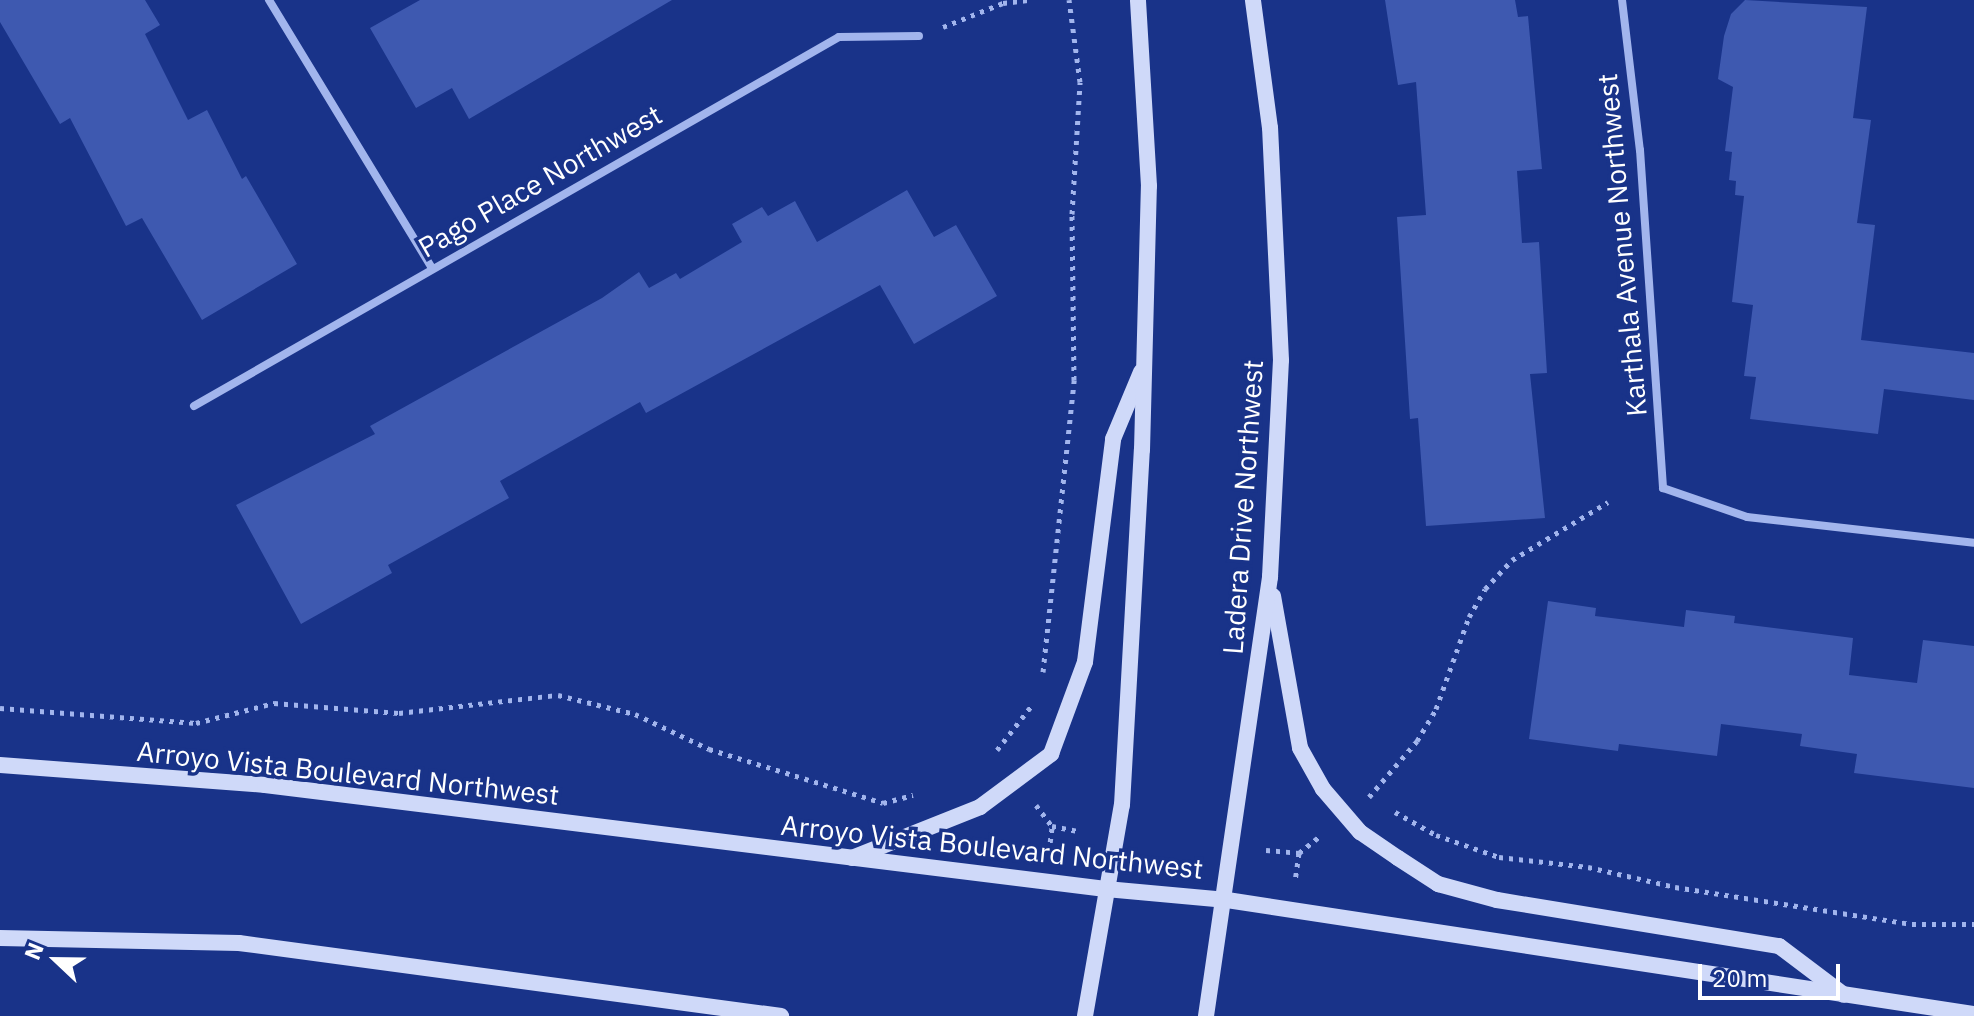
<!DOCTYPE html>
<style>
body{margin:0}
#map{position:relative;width:1974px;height:1016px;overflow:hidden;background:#193389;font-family:"IBM Plex Sans",sans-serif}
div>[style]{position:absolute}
.building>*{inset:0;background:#3e59b0}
.path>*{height:5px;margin-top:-2.5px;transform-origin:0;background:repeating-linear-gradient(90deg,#a2b5ed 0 4px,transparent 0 10px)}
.minor>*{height:8px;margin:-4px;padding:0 4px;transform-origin:4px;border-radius:4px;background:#a2b5ed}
.secondary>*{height:16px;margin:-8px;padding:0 8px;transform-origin:8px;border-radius:8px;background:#cfd9f9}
span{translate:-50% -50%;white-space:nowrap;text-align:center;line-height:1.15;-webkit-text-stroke:7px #193389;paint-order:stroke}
.street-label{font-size:28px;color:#fff}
.north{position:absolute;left:16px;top:920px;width:80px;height:80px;-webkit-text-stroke:6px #193389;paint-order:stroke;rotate:292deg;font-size:22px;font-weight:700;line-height:32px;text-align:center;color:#fff}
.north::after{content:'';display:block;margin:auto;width:28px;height:36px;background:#fff;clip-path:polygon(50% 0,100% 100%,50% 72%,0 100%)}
.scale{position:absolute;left:1698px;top:964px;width:142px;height:36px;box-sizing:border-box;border:4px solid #fff;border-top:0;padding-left:10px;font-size:24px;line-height:28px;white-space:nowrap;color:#fff;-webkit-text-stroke:6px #193389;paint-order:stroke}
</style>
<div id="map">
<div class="building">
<div style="clip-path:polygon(0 0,145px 0,160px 25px,145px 34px,188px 120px,207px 110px,242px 179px,246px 176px,297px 264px,202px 320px,142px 218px,126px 226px,70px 118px,60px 124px,0 22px)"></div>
<div style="clip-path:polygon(420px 0,672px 0,469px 119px,452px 88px,416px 108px,370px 28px)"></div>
<div style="clip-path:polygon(1385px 0,1515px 0,1518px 17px,1528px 16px,1542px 169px,1517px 171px,1522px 243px,1539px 242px,1547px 373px,1530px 374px,1545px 518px,1426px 526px,1418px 418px,1410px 419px,1397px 217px,1426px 215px,1416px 82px,1398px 85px)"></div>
<div style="clip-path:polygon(1745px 0,1867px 7px,1853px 118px,1871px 120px,1857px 223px,1875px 225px,1861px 340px,1974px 353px,1974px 400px,1884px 389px,1878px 434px,1750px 419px,1756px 377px,1744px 376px,1753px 305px,1732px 302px,1744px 196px,1735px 195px,1736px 181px,1729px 180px,1732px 152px,1725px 151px,1733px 87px,1718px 79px,1724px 36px,1731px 14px)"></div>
<div style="clip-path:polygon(907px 190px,934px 237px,956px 225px,997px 296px,914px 344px,880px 285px,646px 413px,640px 402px,500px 481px,509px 498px,388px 565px,392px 573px,301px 624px,236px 505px,375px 434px,370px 426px,602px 298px,639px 272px,649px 288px,676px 273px,680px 279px,742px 242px,732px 224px,762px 207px,768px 216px,795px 201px,817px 242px)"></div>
<div style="clip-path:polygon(1548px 601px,1596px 608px,1595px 616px,1684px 627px,1686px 610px,1735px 616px,1734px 623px,1853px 638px,1849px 675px,1917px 683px,1923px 640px,1974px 646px,1974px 788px,1854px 773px,1857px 754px,1800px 746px,1802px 734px,1721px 724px,1717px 756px,1619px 744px,1618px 751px,1529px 739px)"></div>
</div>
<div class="path">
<div style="left:943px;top:27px;width:65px;rotate:-21.8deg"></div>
<div style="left:1003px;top:3px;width:25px;rotate:-7deg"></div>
<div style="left:1043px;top:672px;width:294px;rotate:-83.9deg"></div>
<div style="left:1074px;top:380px;width:166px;rotate:-90.7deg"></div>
<div style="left:1072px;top:214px;width:132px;rotate:-86.5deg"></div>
<div style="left:1080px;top:82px;width:83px;rotate:-97.6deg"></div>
<div style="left:0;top:708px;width:197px;rotate:4.4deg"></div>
<div style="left:196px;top:723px;width:81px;rotate:-14.4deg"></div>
<div style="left:274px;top:703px;width:125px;rotate:4.6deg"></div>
<div style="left:399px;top:713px;width:160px;rotate:-6.5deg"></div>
<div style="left:558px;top:695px;width:79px;rotate:13.9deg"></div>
<div style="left:635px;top:714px;width:82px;rotate:25.3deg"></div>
<div style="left:709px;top:749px;width:182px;rotate:17.2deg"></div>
<div style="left:883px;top:803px;width:31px;rotate:-15deg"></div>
<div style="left:997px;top:750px;width:58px;rotate:-52deg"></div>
<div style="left:1369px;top:797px;width:74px;rotate:-49.4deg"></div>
<div style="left:1417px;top:741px;width:37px;rotate:-59deg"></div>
<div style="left:1436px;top:709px;width:98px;rotate:-70.3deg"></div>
<div style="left:1469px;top:617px;width:32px;rotate:-60deg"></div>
<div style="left:1485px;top:589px;width:40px;rotate:-47deg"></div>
<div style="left:1512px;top:560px;width:112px;rotate:-31.1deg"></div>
<div style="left:1036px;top:805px;width:26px;rotate:53deg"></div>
<div style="left:1395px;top:812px;width:47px;rotate:29.3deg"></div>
<div style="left:1436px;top:835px;width:67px;rotate:19.2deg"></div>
<div style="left:1499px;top:857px;width:90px;rotate:6.4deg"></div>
<div style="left:1588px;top:867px;width:89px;rotate:12.9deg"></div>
<div style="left:1675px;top:887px;width:240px;rotate:8.9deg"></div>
<div style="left:1912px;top:924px;width:62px"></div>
<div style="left:1266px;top:850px;width:33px;rotate:5deg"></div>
<div style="left:1299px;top:853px;width:27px;rotate:98deg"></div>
<div style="left:1049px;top:852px;width:26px;rotate:-83deg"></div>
<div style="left:1052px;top:826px;width:25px;rotate:11deg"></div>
<div style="left:1299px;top:853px;width:27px;rotate:-39deg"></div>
</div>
<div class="minor">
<div style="left:269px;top:0;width:314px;rotate:58.7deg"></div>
<div style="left:1622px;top:0;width:151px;rotate:83.2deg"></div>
<div style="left:1640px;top:150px;width:339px;rotate:86.1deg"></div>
<div style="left:1663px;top:488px;width:89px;rotate:19deg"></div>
<div style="left:1747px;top:517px;width:228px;rotate:6.5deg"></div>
<div style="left:194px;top:406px;width:743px;rotate:-29.77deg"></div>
<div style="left:839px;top:37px;width:80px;rotate:-0.7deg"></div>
</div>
<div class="secondary">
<div style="left:1273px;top:596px;width:154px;rotate:79.9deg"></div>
<div style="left:1300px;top:748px;width:47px;rotate:60.7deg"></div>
<div style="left:1323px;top:789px;width:57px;rotate:49.3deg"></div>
<div style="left:1360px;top:832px;width:46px;rotate:34.4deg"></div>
<div style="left:1398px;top:858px;width:48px;rotate:33deg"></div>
<div style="left:1438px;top:884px;width:61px;rotate:15.2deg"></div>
<div style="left:1497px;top:900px;width:286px;rotate:9.3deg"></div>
<div style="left:1779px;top:946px;width:81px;rotate:37deg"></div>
<div style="left:0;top:765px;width:266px;rotate:4.3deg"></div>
<div style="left:265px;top:785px;width:847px;rotate:7.05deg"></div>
<div style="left:1106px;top:889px;width:121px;rotate:5.2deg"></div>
<div style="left:1227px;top:900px;width:756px;rotate:8.68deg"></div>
<div style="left:852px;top:858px;width:138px;rotate:-21.7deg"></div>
<div style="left:980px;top:807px;width:89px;rotate:-36.7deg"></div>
<div style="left:1051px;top:754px;width:98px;rotate:-69.7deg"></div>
<div style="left:1085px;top:662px;width:225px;rotate:-82.8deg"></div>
<div style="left:1113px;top:439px;width:73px;rotate:-67.3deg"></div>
<div style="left:0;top:938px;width:239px;rotate:1.2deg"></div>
<div style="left:239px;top:943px;width:547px;rotate:7.67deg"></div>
<div style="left:1085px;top:1016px;width:214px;rotate:-80.1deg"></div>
<div style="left:1122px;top:805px;width:356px;rotate:-86.8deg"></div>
<div style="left:1142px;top:450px;width:264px;rotate:-88.5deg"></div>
<div style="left:1149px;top:186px;width:186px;rotate:-93.4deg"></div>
<div style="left:1206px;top:1016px;width:444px;rotate:-81.7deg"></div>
<div style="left:1270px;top:577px;width:217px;rotate:-87.1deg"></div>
<div style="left:1281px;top:360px;width:232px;rotate:-92.7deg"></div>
<div style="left:1270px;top:128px;width:129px;rotate:-97.6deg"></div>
</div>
<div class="street-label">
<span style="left:540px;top:181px;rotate:-30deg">Pago Place Northwest</span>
<span style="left:1622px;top:245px;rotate:-95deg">Karthala Avenue Northwest</span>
<span style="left:1243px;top:507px;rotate:-86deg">Ladera Drive Northwest</span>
<span style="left:348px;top:773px;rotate:6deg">Arroyo Vista Boulevard Northwest</span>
<span style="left:992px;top:847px;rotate:6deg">Arroyo Vista Boulevard Northwest</span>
</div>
<div class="north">N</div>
<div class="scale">20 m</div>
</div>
